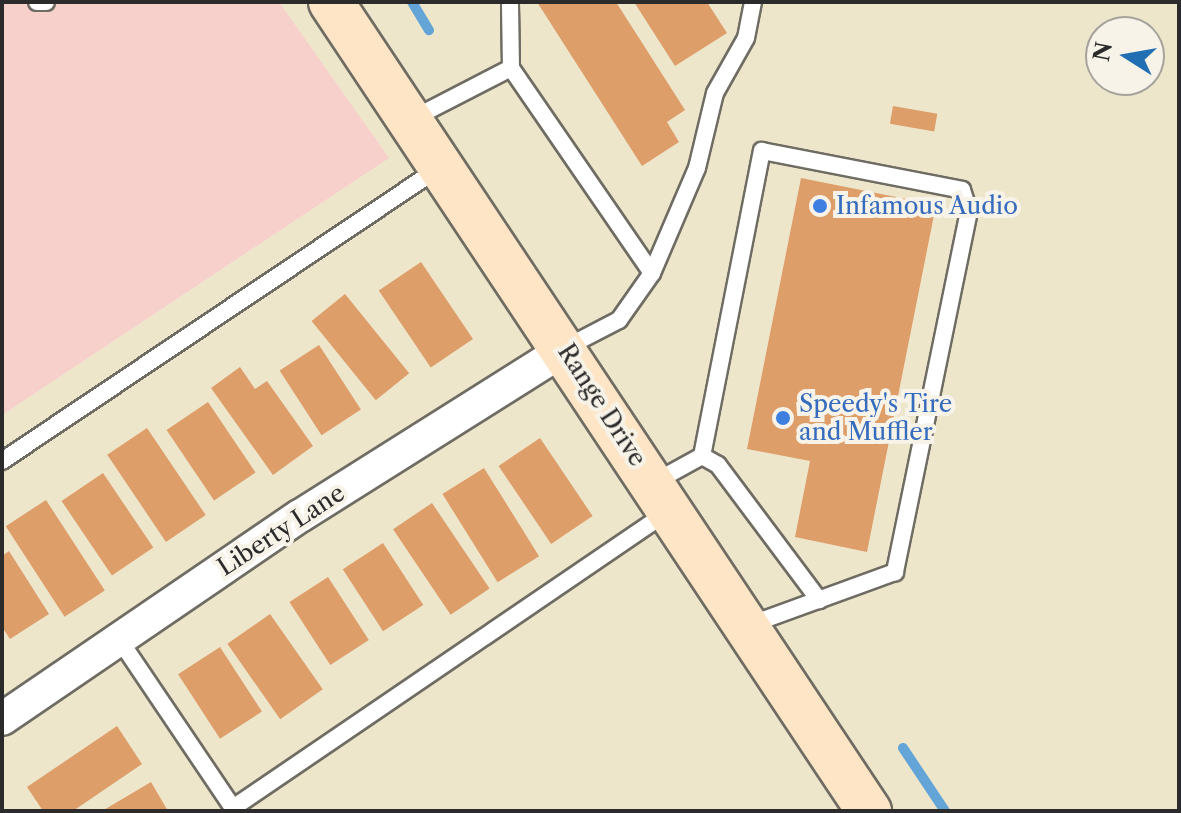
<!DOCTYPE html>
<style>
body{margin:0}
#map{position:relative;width:1181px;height:813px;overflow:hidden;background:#eee6cb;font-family:"Libre Caslon Text",serif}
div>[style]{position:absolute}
.built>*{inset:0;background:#f7d0cb}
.stream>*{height:10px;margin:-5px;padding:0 5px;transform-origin:5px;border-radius:5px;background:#63a5d7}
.building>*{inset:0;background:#de9e6a;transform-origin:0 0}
.roads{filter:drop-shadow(2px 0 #6f6c63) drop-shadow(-2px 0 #6f6c63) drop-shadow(0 2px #6f6c63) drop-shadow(0 -2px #6f6c63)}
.lane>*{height:16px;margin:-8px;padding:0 8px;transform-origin:8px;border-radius:8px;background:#fff}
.street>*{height:32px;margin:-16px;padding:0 16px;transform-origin:16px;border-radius:16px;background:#fff}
.secondary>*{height:44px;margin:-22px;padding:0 22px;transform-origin:22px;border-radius:22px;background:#fde5c5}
.dots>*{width:22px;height:22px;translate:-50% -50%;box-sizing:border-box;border:4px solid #f7f3e8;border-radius:50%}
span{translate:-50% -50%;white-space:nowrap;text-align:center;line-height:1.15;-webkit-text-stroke:8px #f7f3e8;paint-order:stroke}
.shop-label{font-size:24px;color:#366cbe}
.left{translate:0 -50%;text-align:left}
.street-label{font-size:24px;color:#2b2b2b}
.frame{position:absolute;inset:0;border:4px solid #2b2b2b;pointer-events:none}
.north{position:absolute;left:1085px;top:16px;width:80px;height:80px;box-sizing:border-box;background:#f7f3e8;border:2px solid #a5a39c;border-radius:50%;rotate:281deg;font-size:22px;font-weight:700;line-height:32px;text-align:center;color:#2b2b2b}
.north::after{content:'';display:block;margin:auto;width:28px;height:36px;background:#1f6fb2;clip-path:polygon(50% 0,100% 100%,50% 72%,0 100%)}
</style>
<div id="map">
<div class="built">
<div style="clip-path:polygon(2px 2px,279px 2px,389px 158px,2px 415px)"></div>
</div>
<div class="stream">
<div style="left:412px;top:2px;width:33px;rotate:59deg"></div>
<div style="left:903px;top:748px;width:76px;rotate:56.3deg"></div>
</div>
<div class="building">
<div style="clip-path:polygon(537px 2px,616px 2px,685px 110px,667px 122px,679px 142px,642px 166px)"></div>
<div style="clip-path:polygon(634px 2px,707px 2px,727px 33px,675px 66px)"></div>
<div style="left:893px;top:106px;width:45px;height:18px;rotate:10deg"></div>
<div style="clip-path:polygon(801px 178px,936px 205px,867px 552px,795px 537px,810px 461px,747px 449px)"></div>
<div style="left:421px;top:262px;width:93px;height:51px;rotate:56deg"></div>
<div style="left:345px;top:294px;width:102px;height:43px;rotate:51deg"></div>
<div style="left:319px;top:345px;width:77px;height:47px;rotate:57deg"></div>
<div style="clip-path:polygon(240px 367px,255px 389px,267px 381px,313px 446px,273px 475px,211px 388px)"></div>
<div style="left:208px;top:402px;width:85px;height:50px;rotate:56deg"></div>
<div style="left:147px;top:428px;width:105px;height:48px;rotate:56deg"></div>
<div style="left:540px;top:438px;width:94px;height:50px;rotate:56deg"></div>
<div style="left:484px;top:468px;width:104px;height:49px;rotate:58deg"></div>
<div style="left:103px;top:473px;width:90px;height:50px;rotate:56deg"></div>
<div style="left:46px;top:500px;width:108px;height:48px;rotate:57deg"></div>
<div style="left:432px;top:503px;width:103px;height:47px;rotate:56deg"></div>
<div style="left:383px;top:543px;width:74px;height:48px;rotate:57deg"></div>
<div style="clip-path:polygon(9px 551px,49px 614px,10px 639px,2px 627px,2px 556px)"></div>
<div style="left:328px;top:577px;width:75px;height:46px;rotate:57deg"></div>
<div style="left:270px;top:614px;width:92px;height:52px;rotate:55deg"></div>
<div style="left:220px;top:647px;width:77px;height:50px;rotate:57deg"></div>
<div style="clip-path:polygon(117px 726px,142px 764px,73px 811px,43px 811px,27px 787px)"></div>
<div style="clip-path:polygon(151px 782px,168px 811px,102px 811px)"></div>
</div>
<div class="roads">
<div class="lane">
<div style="left:37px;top:2px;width:9px"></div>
<div style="left:511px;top:68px;width:249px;rotate:55.5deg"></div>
<div style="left:412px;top:119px;width:111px;rotate:-27.3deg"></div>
<div style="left:511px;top:68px;width:66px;rotate:-90.9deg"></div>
<div style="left:565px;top:348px;width:61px;rotate:-27.4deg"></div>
<div style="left:619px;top:320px;width:57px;rotate:-54.9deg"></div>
<div style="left:652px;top:273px;width:114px;rotate:-66.8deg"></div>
<div style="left:697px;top:168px;width:77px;rotate:-76.5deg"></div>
<div style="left:715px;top:93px;width:63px;rotate:-60.6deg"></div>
<div style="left:746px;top:38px;width:37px;rotate:-79deg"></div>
<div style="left:702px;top:456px;width:18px;rotate:29deg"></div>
<div style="left:718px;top:465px;width:169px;rotate:53.2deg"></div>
<div style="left:2px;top:461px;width:526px;rotate:-33.84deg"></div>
<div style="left:653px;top:483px;width:56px;rotate:-28.9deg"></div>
<div style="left:702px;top:456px;width:311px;rotate:-78.9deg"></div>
<div style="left:762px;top:151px;width:204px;rotate:11deg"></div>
<div style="left:962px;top:190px;width:22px;rotate:72deg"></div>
<div style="left:969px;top:211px;width:369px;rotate:101.6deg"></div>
<div style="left:895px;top:572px;width:155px;rotate:160deg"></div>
<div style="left:119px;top:639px;width:207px;rotate:56deg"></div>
<div style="left:233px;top:808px;width:528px;rotate:-34.26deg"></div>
</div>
<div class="street">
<div style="left:2px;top:719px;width:361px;rotate:-34.3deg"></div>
<div style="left:300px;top:516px;width:313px;rotate:-32.2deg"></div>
</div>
<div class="secondary">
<div style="left:331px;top:2px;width:972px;rotate:56.38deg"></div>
</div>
</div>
<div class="dots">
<div style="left:820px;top:206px;background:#3f7fe0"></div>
<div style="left:783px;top:418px;background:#3f7fe0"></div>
</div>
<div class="shop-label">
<span class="left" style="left:836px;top:206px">Infamous Audio</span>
<span class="left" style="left:799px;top:418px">Speedy's Tire<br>and Muffler</span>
</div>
<div class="street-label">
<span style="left:602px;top:405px;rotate:57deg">Range Drive</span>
<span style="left:281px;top:530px;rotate:-33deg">Liberty Lane</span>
</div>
<div class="frame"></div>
<div class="north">N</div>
</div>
